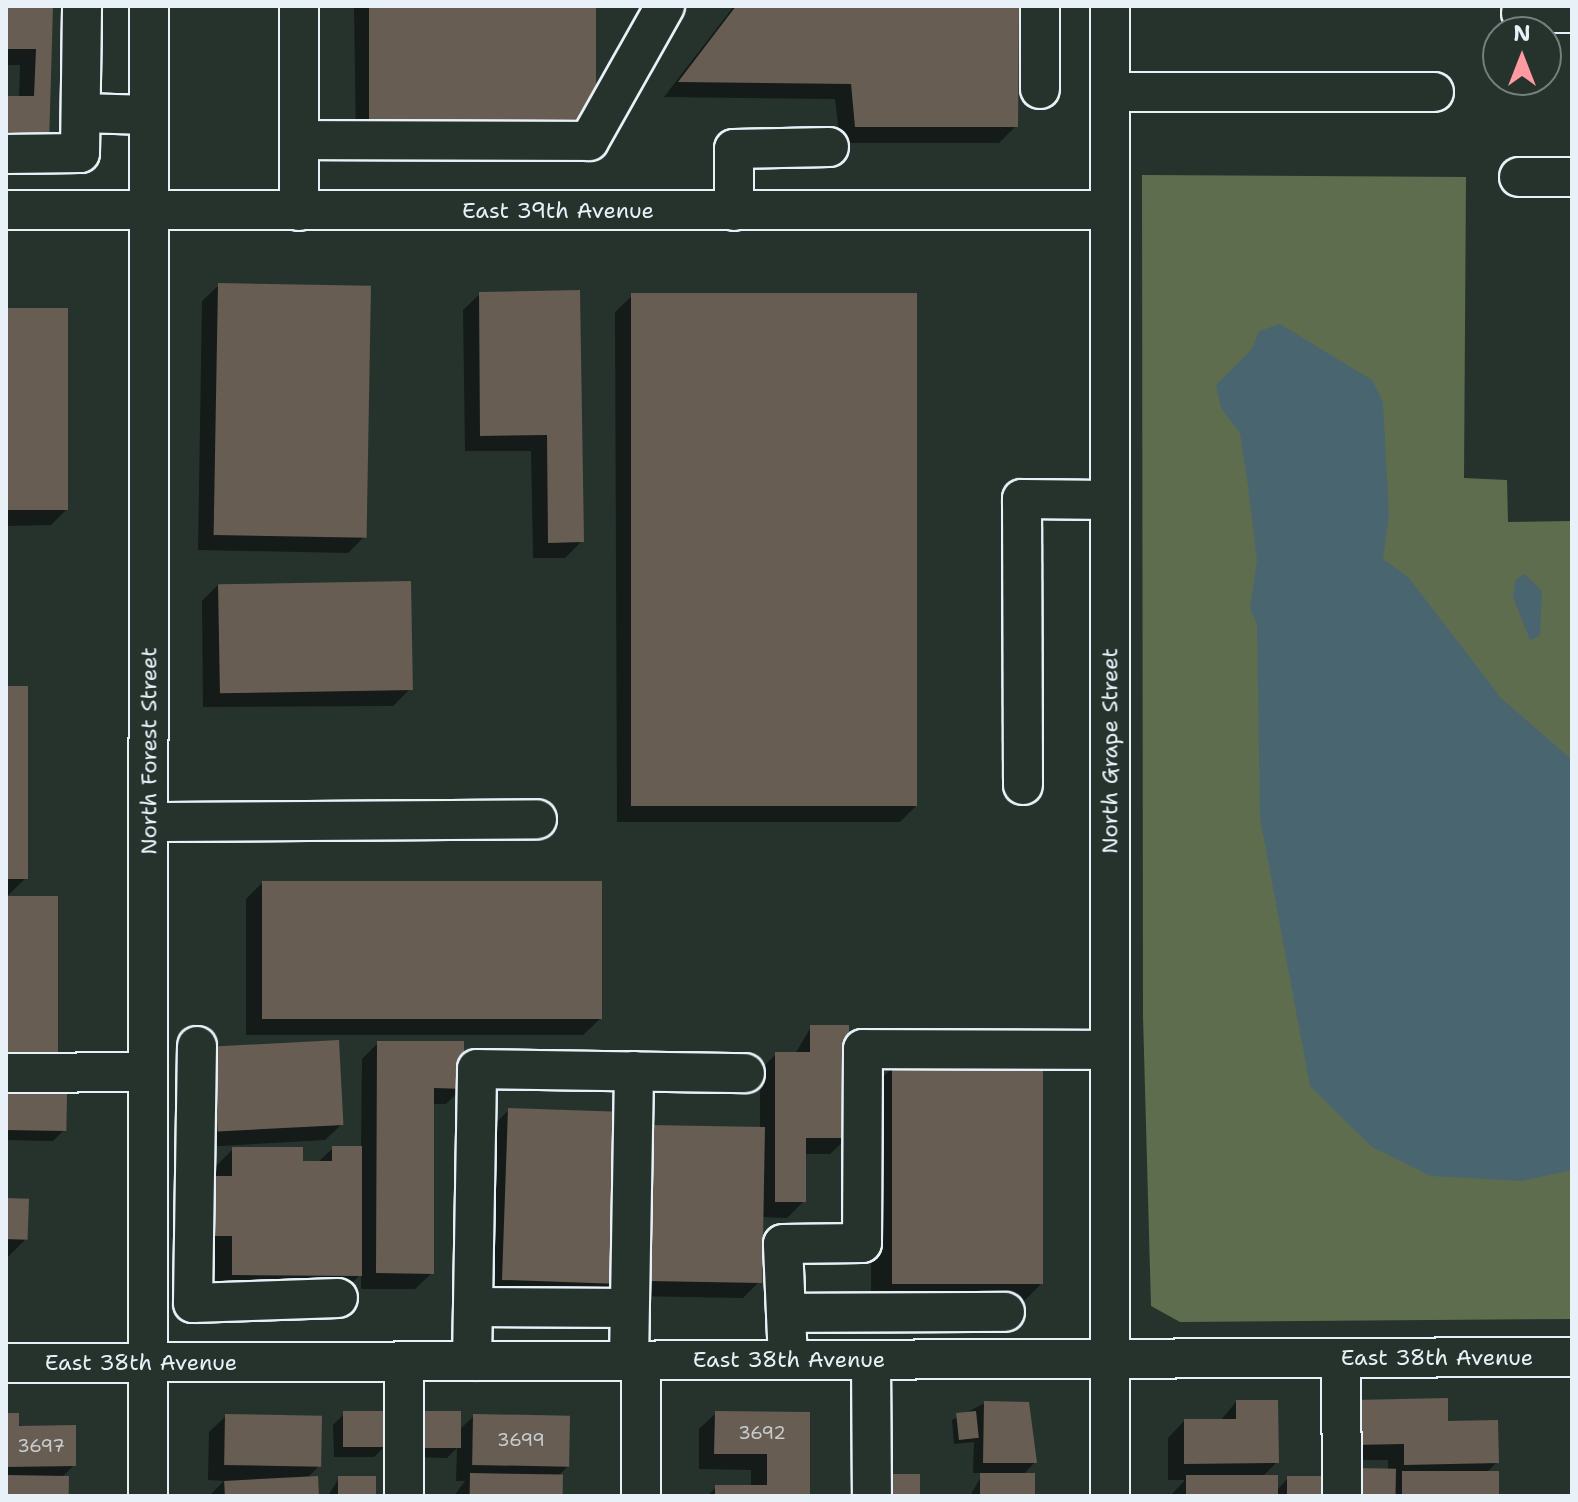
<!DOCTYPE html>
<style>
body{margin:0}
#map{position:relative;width:1578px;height:1502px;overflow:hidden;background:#26332d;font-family:"Shantell Sans",sans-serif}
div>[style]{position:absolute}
.green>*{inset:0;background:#5f6d4f}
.water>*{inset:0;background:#49656f}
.shadow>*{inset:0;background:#0007}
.building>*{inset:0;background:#675d52;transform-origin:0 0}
.roads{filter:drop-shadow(2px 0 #e8f1f8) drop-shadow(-2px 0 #e8f1f8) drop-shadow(0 2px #e8f1f8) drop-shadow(0 -2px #e8f1f8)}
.minor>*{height:38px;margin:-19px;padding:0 19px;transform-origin:19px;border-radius:19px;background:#26332d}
span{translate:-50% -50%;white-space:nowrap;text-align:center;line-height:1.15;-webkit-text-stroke:8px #26332d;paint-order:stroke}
.number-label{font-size:18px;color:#c8ccce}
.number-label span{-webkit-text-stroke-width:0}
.street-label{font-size:22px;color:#e8f1f8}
.frame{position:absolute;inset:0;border:8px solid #e8f1f8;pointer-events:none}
.north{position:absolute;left:1482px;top:16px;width:80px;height:80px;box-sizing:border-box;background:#26332d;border:2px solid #747f7e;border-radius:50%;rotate:0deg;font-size:22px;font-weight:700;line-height:32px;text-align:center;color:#e8f1f8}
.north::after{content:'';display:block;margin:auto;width:28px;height:36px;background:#ff9aa2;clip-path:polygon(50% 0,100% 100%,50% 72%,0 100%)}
</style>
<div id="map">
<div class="green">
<div style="clip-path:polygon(1142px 175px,1466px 177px,1464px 478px,1507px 480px,1508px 522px,1572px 521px,1572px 1319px,1180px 1322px,1151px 1306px,1143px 1016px)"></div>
</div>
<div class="water">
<div style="clip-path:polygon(1280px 324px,1372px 380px,1383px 402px,1389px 515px,1383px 559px,1409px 578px,1501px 698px,1572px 760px,1572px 1170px,1522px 1181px,1431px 1176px,1372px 1147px,1310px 1086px,1260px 818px,1257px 624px,1250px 608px,1257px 561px,1248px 486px,1240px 433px,1221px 408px,1216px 385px,1252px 349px,1259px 331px)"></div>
<div style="clip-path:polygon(1525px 574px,1542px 591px,1540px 636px,1530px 640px,1513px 597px,1516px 579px)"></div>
</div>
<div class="shadow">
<div style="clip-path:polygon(6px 6px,51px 6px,47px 144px,6px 98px,19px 98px,20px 65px,6px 65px)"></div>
<div style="clip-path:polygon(354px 6px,594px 6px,356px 144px)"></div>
<div style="clip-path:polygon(734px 6px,1017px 6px,1016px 126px,999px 143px,840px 143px,835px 99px,664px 97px)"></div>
<div style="clip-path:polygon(219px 285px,365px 536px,348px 553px,198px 550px,202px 301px)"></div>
<div style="clip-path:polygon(578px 292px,582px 541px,565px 558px,533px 558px,531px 451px,465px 451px,463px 310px,480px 294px)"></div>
<div style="clip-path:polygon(632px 296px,917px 805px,900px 822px,617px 822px,615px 312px)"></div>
<div style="clip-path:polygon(6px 311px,67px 509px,51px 525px,6px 526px)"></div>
<div style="clip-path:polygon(219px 584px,410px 689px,393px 706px,203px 707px,202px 601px)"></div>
<div style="clip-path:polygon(6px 688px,25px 879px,6px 897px)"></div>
<div style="clip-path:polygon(262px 883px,600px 1019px,583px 1035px,246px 1035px,246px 899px)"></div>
<div style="clip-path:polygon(811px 1027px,847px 1138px,830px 1154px,804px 1154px,804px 1201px,787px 1218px,761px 1217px,760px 1281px,743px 1298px,631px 1296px,760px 1129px,760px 1070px,776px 1054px,795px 1054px)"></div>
<div style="clip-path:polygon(378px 1043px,462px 1088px,446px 1104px,432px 1104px,432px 1273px,415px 1289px,361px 1289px,361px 1274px,338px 1297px,211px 1296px,211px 1171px,233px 1149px,317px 1163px,333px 1148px,361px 1148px,362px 1059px)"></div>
<div style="clip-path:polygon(197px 1065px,342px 1124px,325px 1140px,202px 1147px)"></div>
<div style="clip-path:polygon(893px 1067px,1041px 1284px,1019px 1306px,871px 1305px,872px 1088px)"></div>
<div style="clip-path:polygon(6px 1095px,64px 1130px,53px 1141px,6px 1140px)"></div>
<div style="clip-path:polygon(509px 1110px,610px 1284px,593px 1300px,485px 1296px,492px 1126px)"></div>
<div style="clip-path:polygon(6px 1200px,26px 1239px,6px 1259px)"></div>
<div style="clip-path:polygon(1236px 1402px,1277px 1462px,1262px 1477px,1276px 1491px,1288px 1478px,1322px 1496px,1170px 1496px,1185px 1480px,1168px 1480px,1168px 1438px,1184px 1421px,1220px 1421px)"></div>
<div style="clip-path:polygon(985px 1403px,1035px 1462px,1023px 1475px,1033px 1496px,970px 1496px,983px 1473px,973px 1473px,974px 1442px,954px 1444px,952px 1420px)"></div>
<div style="clip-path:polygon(716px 1413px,808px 1414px,808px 1496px,707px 1496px,716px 1487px,751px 1487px,751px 1470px,699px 1469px,699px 1429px)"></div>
<div style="clip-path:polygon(344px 1414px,385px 1446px,374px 1457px,334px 1457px,333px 1425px)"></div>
<div style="clip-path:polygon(6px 1415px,74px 1465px,61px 1478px,66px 1496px,6px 1496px)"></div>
<div style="clip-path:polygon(226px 1416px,319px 1466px,307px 1478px,317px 1496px,209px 1496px,224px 1481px,208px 1480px,209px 1432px)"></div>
<div style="clip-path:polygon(474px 1416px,568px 1466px,557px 1477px,561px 1496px,454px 1496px,465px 1481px,456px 1481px,457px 1448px,447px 1458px,407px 1457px,407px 1424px,458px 1431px)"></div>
<div style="clip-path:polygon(1338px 1419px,1446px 1423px,1497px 1462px,1486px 1473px,1497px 1496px,1347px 1496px,1388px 1471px,1388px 1460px,1339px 1460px)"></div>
<div style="clip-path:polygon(339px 1478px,374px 1496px,328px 1496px)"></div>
</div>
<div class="building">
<div style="clip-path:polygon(6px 6px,53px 6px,49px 145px,6px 143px,6px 96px,34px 96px,36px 49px,6px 49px)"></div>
<div style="left:369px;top:6px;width:227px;height:123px"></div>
<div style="clip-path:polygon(736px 6px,1019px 6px,1018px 127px,855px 127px,851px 84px,678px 82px)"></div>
<div style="left:218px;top:283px;width:153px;height:252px;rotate:1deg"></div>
<div style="clip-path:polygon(580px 290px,584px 542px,548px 543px,547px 435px,480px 436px,479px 292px)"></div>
<div style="left:917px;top:293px;width:513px;height:286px;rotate:90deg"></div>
<div style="left:68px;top:308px;width:202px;height:62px;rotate:90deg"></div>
<div style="left:411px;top:581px;width:109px;height:193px;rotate:89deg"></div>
<div style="left:6px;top:686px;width:22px;height:193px"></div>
<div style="left:262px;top:881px;width:340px;height:138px"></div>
<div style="left:6px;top:896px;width:52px;height:174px"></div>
<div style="clip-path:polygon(810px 1025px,849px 1025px,849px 1138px,806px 1138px,806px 1202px,775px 1202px,775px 1052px,810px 1052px)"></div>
<div style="left:339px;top:1040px;width:85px;height:126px;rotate:87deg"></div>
<div style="clip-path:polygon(377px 1041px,464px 1041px,464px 1089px,434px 1088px,434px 1274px,376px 1273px)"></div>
<div style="left:892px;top:1065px;width:151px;height:219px"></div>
<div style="left:6px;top:1093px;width:61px;height:37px;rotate:1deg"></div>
<div style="left:508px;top:1108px;width:111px;height:172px;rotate:2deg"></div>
<div style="left:649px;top:1125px;width:116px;height:156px;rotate:1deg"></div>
<div style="clip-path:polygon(332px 1146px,362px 1146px,362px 1276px,232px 1275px,232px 1236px,214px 1236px,214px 1176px,232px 1176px,232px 1147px,303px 1147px,303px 1161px,332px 1161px)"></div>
<div style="left:6px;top:1198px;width:23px;height:41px;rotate:2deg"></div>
<div style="clip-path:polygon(1448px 1398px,1448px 1421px,1498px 1420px,1499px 1463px,1404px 1465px,1404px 1444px,1354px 1445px,1353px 1400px)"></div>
<div style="clip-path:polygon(1236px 1400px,1278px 1400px,1279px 1463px,1184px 1464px,1184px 1419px,1236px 1419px)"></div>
<div style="clip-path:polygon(984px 1401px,1029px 1402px,1037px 1463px,983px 1463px)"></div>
<div style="left:387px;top:1411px;width:36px;height:44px;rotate:90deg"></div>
<div style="left:417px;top:1411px;width:44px;height:37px"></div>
<div style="clip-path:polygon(715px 1411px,810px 1412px,810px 1496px,715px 1496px,715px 1485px,767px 1485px,767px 1454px,714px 1454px)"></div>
<div style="left:976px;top:1411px;width:27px;height:20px;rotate:84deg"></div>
<div style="clip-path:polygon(6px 1413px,19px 1413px,19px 1426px,76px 1425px,76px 1466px,6px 1467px)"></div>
<div style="left:225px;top:1414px;width:97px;height:51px;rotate:1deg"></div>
<div style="left:473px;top:1414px;width:97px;height:51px;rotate:1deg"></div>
<div style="left:1357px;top:1468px;width:39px;height:28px;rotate:1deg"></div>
<div style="left:1499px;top:1471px;width:25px;height:97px;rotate:90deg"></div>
<div style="left:470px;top:1473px;width:93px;height:23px;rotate:1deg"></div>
<div style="left:1035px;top:1473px;width:23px;height:55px;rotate:90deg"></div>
<div style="left:892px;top:1474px;width:28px;height:22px"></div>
<div style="left:6px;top:1475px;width:63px;height:21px;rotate:1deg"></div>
<div style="left:1278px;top:1475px;width:21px;height:92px;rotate:90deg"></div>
<div style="left:318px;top:1476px;width:20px;height:94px;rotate:87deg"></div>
<div style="left:338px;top:1476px;width:38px;height:20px"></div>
<div style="left:1287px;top:1476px;width:37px;height:20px"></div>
</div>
<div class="roads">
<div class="minor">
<div style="left:299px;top:6px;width:205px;rotate:90deg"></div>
<div style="left:1110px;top:6px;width:1490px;rotate:90deg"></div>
<div style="left:1521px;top:13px;width:51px"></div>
<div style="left:1040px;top:89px;width:83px;rotate:-90deg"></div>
<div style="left:1110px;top:92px;width:324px"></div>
<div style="left:81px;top:113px;width:68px;rotate:1.7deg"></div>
<div style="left:299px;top:140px;width:290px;rotate:0.2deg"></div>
<div style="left:589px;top:141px;width:155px;rotate:-60.6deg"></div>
<div style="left:6px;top:154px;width:74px;rotate:-0.8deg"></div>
<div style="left:80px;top:153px;width:147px;rotate:-89.2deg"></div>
<div style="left:1519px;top:177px;width:53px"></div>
<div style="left:6px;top:210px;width:1104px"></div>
<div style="left:734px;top:211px;width:62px;rotate:-90deg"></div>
<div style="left:734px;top:149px;width:95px;rotate:-1.2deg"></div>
<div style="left:1023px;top:785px;width:286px;rotate:-90.2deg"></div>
<div style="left:1022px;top:499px;width:88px;rotate:0.7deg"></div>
<div style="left:149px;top:822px;width:388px;rotate:-0.4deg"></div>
<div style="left:197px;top:1046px;width:257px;rotate:90.9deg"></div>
<div style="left:193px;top:1303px;width:145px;rotate:-2deg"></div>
<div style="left:6px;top:1073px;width:142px;rotate:-0.4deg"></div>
<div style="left:473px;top:1307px;width:156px;rotate:0.4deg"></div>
<div style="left:786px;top:1313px;width:219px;rotate:-0.3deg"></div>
<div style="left:1341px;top:1359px;width:137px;rotate:89.6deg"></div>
<div style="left:629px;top:1360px;width:289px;rotate:-89deg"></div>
<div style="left:641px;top:1360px;width:136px;rotate:90deg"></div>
<div style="left:788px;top:1360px;width:116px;rotate:-92.5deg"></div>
<div style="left:783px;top:1244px;width:79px;rotate:-0.7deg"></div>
<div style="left:862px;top:1243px;width:194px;rotate:-89.7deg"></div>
<div style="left:863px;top:1049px;width:247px;rotate:0.2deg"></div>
<div style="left:871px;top:1360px;width:136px;rotate:89.6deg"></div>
<div style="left:472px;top:1361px;width:292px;rotate:-89deg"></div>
<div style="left:477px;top:1069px;width:268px;rotate:0.9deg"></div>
<div style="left:404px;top:1362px;width:134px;rotate:90deg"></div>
<div style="left:6px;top:1363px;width:1566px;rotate:-0.22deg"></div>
<div style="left:148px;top:1496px;width:1490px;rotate:-89.96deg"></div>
</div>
</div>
<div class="number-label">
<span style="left:762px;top:1433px">3692</span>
<span style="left:521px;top:1440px">3699</span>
<span style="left:41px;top:1446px">3697</span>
</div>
<div class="street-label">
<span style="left:558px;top:211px">East 39th Avenue</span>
<span style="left:149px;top:751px;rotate:-90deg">North Forest Street</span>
<span style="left:1110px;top:751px;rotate:-90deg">North Grape Street</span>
<span style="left:1437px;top:1358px">East 38th Avenue</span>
<span style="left:789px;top:1360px">East 38th Avenue</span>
<span style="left:141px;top:1363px">East 38th Avenue</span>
</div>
<div class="frame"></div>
<div class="north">N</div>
</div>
